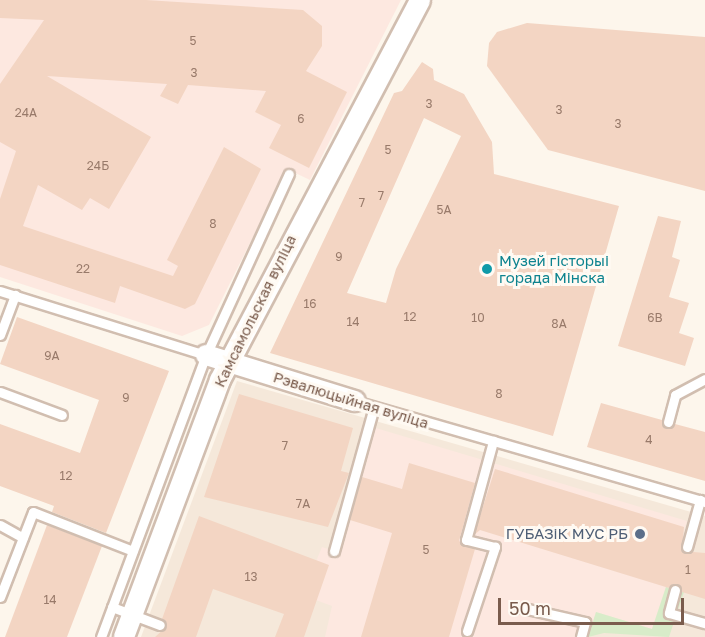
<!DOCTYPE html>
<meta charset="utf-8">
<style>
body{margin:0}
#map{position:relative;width:705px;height:637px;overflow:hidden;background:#fdf6ec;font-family:"Golos Text",sans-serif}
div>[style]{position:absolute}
.residential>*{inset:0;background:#f5e8da}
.commercial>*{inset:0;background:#fde8e0}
.green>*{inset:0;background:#d8ecc9}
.building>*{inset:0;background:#f3d5c3}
.roads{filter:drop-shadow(2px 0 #d1beb0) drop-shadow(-2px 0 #d1beb0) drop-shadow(0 2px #d1beb0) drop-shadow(0 -2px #d1beb0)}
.lane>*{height:9px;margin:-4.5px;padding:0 4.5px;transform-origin:4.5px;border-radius:4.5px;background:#fff}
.street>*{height:20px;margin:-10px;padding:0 10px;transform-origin:10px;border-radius:10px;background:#fff}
.dots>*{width:16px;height:16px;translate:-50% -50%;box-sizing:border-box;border:3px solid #fffaf3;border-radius:50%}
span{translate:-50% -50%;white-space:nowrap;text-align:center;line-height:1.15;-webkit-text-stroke:6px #fffaf3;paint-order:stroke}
.number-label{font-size:12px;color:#987a6a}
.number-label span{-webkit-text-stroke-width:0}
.culture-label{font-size:15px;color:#0d838f}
.left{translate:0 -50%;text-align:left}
.street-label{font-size:15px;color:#7a5c4d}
.service-label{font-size:15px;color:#4e5e75}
.right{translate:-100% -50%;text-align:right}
.scale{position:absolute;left:498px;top:598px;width:186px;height:27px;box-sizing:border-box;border:3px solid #7a5c4d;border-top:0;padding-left:8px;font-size:18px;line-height:21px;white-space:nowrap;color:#7a5c4d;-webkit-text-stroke:4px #fffaf3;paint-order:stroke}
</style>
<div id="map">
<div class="residential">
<div style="clip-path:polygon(237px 381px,705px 516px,705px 637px,141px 637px)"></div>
</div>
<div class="commercial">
<div style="clip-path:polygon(0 0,401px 0,310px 180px,287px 169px,209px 325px,182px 336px,0 277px)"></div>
<div style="clip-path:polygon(369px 426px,687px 521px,652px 629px,596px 612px,588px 637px,325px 637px,332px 606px,302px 595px,322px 547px,334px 551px)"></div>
</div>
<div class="green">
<div style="clip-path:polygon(666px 587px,684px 592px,669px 637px,604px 633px,588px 637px,596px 612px,652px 629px)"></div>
</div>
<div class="building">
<div style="clip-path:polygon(0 0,146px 0,303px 10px,322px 26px,322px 46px,306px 71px,347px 92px,309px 168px,269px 148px,281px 125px,255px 112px,266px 91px,188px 85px,178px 104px,160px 96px,167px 84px,47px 76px,151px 137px,109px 209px,90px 198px,82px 210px,38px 185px,23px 226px,173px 276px,178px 266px,167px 260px,224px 147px,261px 169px,195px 304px,185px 309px,120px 286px,115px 303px,0 265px,0 199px,16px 151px,0 142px,0 84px,44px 20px,0 18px)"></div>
<div style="clip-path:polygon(527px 23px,705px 37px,705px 191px,548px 150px,487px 66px,489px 43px,497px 32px)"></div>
<div style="clip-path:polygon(evenodd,422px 62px,433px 69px,434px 80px,464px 94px,492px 142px,494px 174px,619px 206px,553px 436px,270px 353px,394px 93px,402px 91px,422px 62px,424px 118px,461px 136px,396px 269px,386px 303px,347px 293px,424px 118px)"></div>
<div style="clip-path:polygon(658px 216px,681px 221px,672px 257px,680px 260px,669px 297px,689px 303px,679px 333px,694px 338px,685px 366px,618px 346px)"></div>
<div style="clip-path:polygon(17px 317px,169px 371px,106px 533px,52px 512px,54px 506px,0 486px,0 424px,80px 453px,99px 400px,0 364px)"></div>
<div style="clip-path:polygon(239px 394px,353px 428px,341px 471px,349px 473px,328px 527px,204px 497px)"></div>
<div style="clip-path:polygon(601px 403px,662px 420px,666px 428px,675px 424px,705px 432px,705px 481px,587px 447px)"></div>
<div style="clip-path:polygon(409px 463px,475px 483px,459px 541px,475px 549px,449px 637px,361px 637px,392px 533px,350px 520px,362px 477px,402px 489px)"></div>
<div style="clip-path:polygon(495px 469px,684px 527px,682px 551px,705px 553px,705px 599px,682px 592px,677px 584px,669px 588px,480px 530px,474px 535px)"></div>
<div style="clip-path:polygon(199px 516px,329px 565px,304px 637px,275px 637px,284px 614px,213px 589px,196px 637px,155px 637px,166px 627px,162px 619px)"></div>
<div style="clip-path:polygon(47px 525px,102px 546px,67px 637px,5px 637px)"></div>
</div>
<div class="roads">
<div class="lane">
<div style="left:0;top:291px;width:216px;rotate:17.3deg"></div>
<div style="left:0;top:335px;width:43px;rotate:-69.4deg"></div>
<div style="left:0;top:392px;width:66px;rotate:20.4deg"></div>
<div style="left:355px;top:401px;width:364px;rotate:16.1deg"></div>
<div style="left:668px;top:422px;width:28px;rotate:-75deg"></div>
<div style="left:675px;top:395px;width:34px;rotate:-28deg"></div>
<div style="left:0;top:525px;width:26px;rotate:29deg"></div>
<div style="left:687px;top:547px;width:49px;rotate:-74.5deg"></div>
<div style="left:334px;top:551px;width:149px;rotate:-74.5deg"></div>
<div style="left:675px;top:590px;width:24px;rotate:105deg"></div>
<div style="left:669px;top:613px;width:37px;rotate:16deg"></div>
<div style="left:0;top:597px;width:91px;rotate:-68.8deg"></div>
<div style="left:33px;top:512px;width:107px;rotate:21.3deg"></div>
<div style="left:112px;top:607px;width:51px;rotate:20.6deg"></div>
<div style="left:523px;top:608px;width:64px;rotate:12.7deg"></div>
<div style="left:585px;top:622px;width:16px;rotate:105deg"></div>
<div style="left:467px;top:631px;width:89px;rotate:-71.6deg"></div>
<div style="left:495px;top:547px;width:30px;rotate:-166deg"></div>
<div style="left:466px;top:540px;width:103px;rotate:-74.7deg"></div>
<div style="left:101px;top:637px;width:301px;rotate:-69.6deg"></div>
<div style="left:206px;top:355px;width:199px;rotate:-65.4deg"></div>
</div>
<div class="street">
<div style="left:206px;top:355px;width:156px;rotate:17.2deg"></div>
<div style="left:124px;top:637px;width:274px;rotate:-69.5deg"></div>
<div style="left:220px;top:380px;width:429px;rotate:-62.2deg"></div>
</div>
</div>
<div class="dots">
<div style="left:487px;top:269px;background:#0f9aa8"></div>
<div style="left:640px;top:534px;background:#5c6f8a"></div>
</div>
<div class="number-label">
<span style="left:193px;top:41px">5</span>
<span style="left:194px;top:73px">3</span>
<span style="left:429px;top:104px">3</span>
<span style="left:559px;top:110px">3</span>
<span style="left:26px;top:113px">24А</span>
<span style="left:301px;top:119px">6</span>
<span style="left:618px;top:124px">3</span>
<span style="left:388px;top:150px">5</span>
<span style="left:98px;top:166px">24Б</span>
<span style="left:381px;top:196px">7</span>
<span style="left:362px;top:203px">7</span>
<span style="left:444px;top:210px">5А</span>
<span style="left:213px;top:224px">8</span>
<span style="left:339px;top:257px">9</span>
<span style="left:83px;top:269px">22</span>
<span style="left:310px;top:304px">16</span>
<span style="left:410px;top:317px">12</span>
<span style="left:478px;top:318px">10</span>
<span style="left:655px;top:318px">6В</span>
<span style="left:353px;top:322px">14</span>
<span style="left:559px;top:324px">8А</span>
<span style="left:52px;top:356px">9А</span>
<span style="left:499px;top:394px">8</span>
<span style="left:126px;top:398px">9</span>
<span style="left:649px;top:440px">4</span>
<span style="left:285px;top:446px">7</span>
<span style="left:66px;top:476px">12</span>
<span style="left:303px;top:504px">7А</span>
<span style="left:426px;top:550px">5</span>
<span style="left:688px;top:570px">1</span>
<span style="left:251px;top:577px">13</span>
<span style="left:50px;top:600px">14</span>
</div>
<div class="culture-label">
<span class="left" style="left:499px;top:269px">Музей гісторыі<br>горада Мінска</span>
</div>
<div class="street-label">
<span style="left:255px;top:311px;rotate:-64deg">Камсамольская вуліца</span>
<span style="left:351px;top:400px;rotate:17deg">Рэвалюцыйная вуліца</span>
</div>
<div class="service-label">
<span class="right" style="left:628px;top:534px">ГУБАЗіК МУС РБ</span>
</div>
<div class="scale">50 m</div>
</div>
